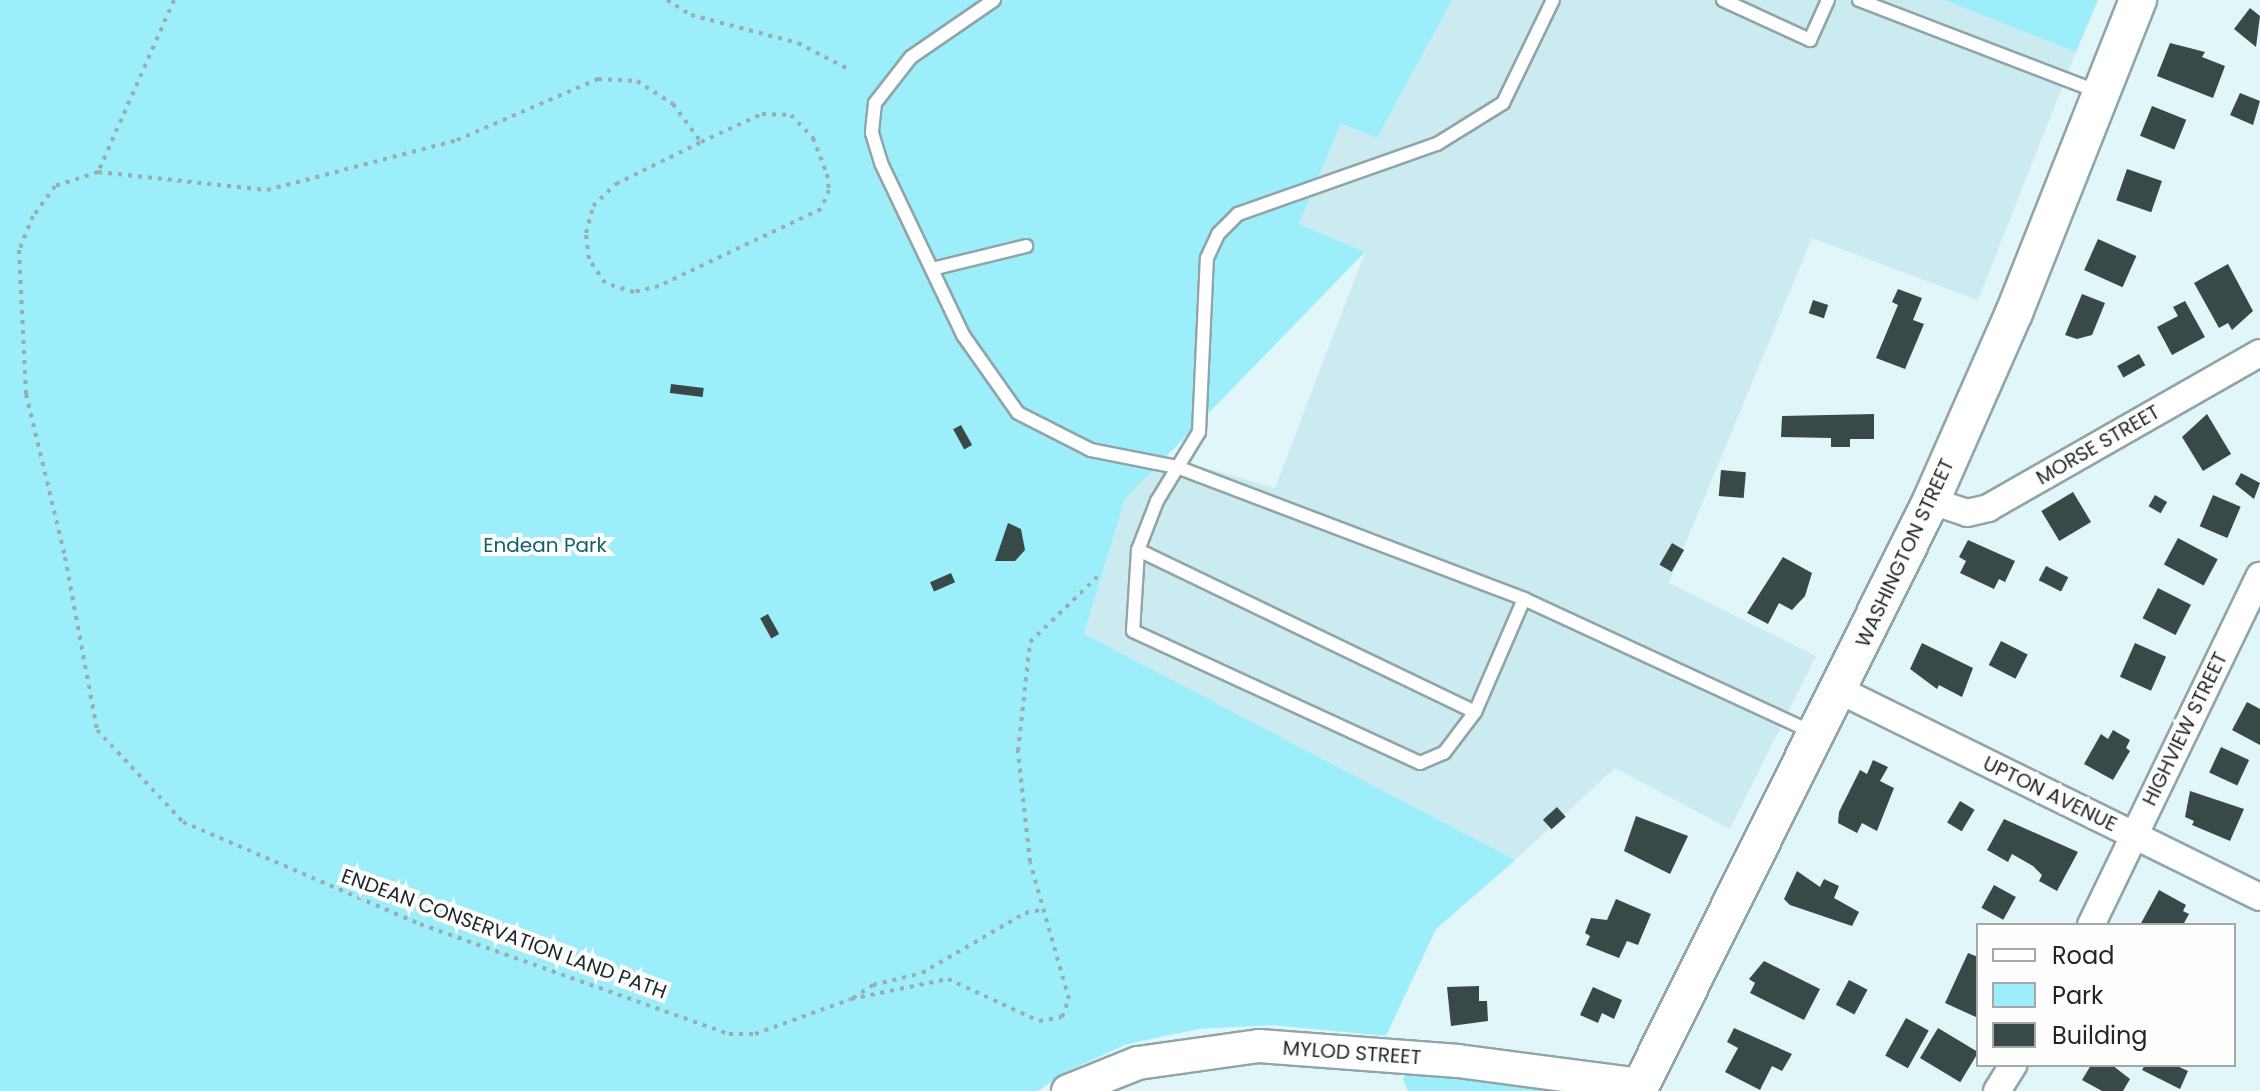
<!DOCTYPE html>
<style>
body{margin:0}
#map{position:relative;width:2260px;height:1091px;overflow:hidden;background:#e0f6f9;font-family:Poppins,sans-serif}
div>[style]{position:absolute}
.built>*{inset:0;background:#ccebf0}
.green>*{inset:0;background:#9beefa}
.building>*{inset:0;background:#384a48;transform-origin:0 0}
.path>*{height:4px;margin-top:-2px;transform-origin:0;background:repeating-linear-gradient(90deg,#9bacaf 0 4px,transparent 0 10px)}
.roads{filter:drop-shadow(2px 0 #90a5a8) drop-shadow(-2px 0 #90a5a8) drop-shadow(0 2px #90a5a8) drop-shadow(0 -2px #90a5a8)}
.service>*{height:12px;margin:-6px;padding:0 6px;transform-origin:6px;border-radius:6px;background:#fff}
.minor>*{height:26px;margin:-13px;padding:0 13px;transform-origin:13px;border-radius:13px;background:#fff}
.tertiary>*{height:32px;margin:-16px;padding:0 16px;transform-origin:16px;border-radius:16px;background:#fff}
.secondary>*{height:36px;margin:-18px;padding:0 18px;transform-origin:18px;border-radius:18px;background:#fff}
span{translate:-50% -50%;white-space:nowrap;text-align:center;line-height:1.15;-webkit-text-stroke:8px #fefefe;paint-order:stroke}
.street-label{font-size:20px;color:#1e2627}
.park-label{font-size:20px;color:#0e626b}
.legend{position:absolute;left:1976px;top:923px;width:260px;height:144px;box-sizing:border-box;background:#fefefe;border:2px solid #a4a8a8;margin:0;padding:10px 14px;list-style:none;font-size:24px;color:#1e2627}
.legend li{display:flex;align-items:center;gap:16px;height:40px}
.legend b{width:40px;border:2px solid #a4a8a8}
</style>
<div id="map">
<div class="built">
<div style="clip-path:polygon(1452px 0,1944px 0,2076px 52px,1978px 300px,1812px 238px,1669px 583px,1816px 656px,1730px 829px,1615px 768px,1515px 860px,1084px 635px,1125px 499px,1148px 451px,1275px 488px,1365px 252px,1299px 224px,1341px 123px,1377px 138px)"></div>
</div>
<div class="green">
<div style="clip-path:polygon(0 0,1452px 0,1377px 138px,1341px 123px,1299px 224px,1365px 252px,1125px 499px,1084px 634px,1515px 860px,1436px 929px,1386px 1036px,1271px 1025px,1199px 1029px,1127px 1044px,1063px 1073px,1038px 1091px,0 1091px)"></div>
<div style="clip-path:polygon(1944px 0,2098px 0,2076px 52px)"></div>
<div style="clip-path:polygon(1408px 1071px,1525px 1085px,1562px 1091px,1408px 1091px,1403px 1079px)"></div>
</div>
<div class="building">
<div style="clip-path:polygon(2250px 8px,2260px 16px,2256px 47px,2234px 29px)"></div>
<div style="clip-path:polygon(2170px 43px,2205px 52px,2202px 57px,2225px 66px,2213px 98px,2157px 76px)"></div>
<div style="clip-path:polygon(2240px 93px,2260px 101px,2253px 125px,2230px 115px)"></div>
<div style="left:2152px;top:106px;width:37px;height:32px;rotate:22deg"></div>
<div style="left:2127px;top:169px;width:37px;height:33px;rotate:19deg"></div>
<div style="left:2098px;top:239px;width:42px;height:34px;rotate:24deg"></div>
<div style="clip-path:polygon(2228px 264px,2253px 311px,2232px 330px,2228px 323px,2219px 328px,2194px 283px)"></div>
<div style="clip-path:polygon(1898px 289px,1922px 298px,1913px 320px,1924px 324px,1905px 369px,1876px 358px,1898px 305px,1892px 302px)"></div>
<div style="clip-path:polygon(2082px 294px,2105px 303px,2092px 335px,2077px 339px,2065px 335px)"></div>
<div style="left:1813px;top:300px;width:16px;height:14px;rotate:18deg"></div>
<div style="clip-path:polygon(2185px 301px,2205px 337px,2172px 355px,2157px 327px,2178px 316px,2173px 307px)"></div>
<div style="left:2139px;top:354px;width:13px;height:25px;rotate:61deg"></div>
<div style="left:671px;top:384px;width:33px;height:9px;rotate:7deg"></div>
<div style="clip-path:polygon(1874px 414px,1874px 439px,1850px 439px,1850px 447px,1831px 447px,1831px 438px,1781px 437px,1782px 416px)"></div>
<div style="clip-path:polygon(2207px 414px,2231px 454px,2203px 471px,2182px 437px)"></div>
<div style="left:961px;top:425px;width:23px;height:9px;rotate:61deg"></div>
<div style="left:1721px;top:470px;width:25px;height:26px;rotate:5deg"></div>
<div style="clip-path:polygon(2241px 473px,2260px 483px,2254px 499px,2235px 484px)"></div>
<div style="left:2073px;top:492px;width:35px;height:37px;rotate:59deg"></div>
<div style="left:2155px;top:495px;width:14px;height:13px;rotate:30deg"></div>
<div style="left:2213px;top:495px;width:30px;height:34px;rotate:23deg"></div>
<div style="clip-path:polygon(1008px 523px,1021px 529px,1025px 550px,1015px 561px,995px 561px)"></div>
<div style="left:2178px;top:538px;width:45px;height:30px;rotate:28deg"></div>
<div style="clip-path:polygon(1968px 540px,2015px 561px,2005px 582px,1999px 579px,1994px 589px,1960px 573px,1966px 561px,1959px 557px)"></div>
<div style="left:1672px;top:543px;width:14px;height:25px;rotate:30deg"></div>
<div style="clip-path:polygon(1783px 557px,1812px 573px,1805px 596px,1792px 610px,1779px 603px,1768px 624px,1747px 613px)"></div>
<div style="left:2046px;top:566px;width:25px;height:16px;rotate:27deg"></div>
<div style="left:951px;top:573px;width:10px;height:23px;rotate:66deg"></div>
<div style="left:2158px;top:588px;width:37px;height:34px;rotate:27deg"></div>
<div style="left:768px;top:614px;width:23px;height:9px;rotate:61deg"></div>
<div style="left:2001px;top:641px;width:30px;height:27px;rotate:27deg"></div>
<div style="clip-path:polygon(1922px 643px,1973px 668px,1962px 697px,1939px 685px,1937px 689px,1910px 669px)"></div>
<div style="left:2135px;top:643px;width:34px;height:37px;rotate:24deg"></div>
<div style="clip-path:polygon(2247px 702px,2260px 709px,2260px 745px,2232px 730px)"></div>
<div style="clip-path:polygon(2113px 730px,2130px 740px,2126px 748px,2130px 751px,2113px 780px,2084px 764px,2101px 734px,2108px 739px)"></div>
<div style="left:2221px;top:747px;width:31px;height:28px;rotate:25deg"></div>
<div style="clip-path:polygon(1873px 760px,1888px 767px,1880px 781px,1894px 788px,1877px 831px,1862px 823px,1857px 833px,1838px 823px,1839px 812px,1860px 770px,1867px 774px)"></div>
<div style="clip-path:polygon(2190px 791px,2244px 809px,2230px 841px,2192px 825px,2194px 821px,2185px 817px)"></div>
<div style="left:1960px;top:801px;width:17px;height:25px;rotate:31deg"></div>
<div style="left:1557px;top:807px;width:13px;height:19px;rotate:48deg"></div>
<div style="clip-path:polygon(1636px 816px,1688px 836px,1670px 874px,1624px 851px)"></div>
<div style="clip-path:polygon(2004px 819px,2078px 852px,2057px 891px,2039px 881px,2042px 875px,2033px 866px,2012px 854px,2008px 862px,1987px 850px)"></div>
<div style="clip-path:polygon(1797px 871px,1820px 887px,1824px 879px,1839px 886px,1834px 898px,1859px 912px,1852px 926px,1790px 905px,1784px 899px)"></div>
<div style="left:1994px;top:885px;width:25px;height:26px;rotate:29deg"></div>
<div style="clip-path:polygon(2159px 890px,2186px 905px,2183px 911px,2189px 914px,2183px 925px,2140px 925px)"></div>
<div style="clip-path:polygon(1616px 899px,1651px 914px,1638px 945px,1627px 941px,1619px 958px,1586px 945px,1590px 936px,1585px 933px,1591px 918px,1607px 920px)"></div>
<div style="clip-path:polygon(1968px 953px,1978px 957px,1978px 1018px,1945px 1003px)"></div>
<div style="clip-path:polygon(1764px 961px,1820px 989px,1804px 1020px,1750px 993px,1755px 983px,1749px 979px)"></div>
<div style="left:1849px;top:980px;width:21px;height:28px;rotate:28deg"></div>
<div style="clip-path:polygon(1479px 986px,1479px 1001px,1487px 1001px,1488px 1021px,1451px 1026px,1447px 987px)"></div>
<div style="clip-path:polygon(1593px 987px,1622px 1000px,1614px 1019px,1602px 1013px,1598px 1023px,1580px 1015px)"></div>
<div style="left:1906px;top:1018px;width:26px;height:43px;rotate:29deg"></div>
<div style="clip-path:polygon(1734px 1028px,1792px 1054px,1782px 1071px,1772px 1066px,1760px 1090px,1725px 1072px,1738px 1048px,1727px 1042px)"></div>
<div style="left:1938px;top:1028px;width:47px;height:35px;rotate:31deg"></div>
<div style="clip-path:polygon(2091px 1065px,2112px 1065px,2130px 1079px,2123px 1091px,2102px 1091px,2082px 1080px)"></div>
<div style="clip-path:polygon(2145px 1065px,2175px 1065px,2188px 1071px,2180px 1089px,2142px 1070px)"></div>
</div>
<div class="path">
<div style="left:174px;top:0;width:188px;rotate:113.8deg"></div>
<div style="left:98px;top:172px;width:170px;rotate:6.1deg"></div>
<div style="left:267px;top:190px;width:196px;rotate:-14.7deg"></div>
<div style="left:457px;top:140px;width:154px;rotate:-23.4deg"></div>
<div style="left:598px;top:79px;width:39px;rotate:3deg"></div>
<div style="left:637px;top:81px;width:43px;rotate:32.6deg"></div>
<div style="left:673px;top:104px;width:47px;rotate:53.6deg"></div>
<div style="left:701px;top:142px;width:67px;rotate:-24.7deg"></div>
<div style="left:762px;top:114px;width:29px;rotate:2deg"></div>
<div style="left:791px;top:115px;width:32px;rotate:46deg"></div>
<div style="left:813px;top:138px;width:39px;rotate:69deg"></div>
<div style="left:827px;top:174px;width:16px;rotate:83deg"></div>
<div style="left:829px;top:190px;width:21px;rotate:113deg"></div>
<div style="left:821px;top:209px;width:179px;rotate:154.6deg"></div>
<div style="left:659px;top:286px;width:26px;rotate:167deg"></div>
<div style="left:634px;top:292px;width:30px;rotate:-163deg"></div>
<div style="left:605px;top:283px;width:29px;rotate:-124deg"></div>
<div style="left:589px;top:259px;width:26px;rotate:-97deg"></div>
<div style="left:586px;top:233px;width:28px;rotate:-75deg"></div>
<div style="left:593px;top:206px;width:32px;rotate:-44deg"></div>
<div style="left:616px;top:184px;width:95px;rotate:-26.3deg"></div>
<div style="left:667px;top:0;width:28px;rotate:32deg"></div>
<div style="left:691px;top:15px;width:111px;rotate:14.7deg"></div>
<div style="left:798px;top:43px;width:59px;rotate:27.4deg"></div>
<div style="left:98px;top:172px;width:45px;rotate:162deg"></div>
<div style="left:55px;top:186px;width:37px;rotate:126deg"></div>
<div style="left:33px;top:216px;width:37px;rotate:112deg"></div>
<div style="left:19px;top:250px;width:144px;rotate:87.2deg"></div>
<div style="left:26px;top:394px;width:168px;rotate:76.5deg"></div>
<div style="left:65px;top:557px;width:176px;rotate:79.5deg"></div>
<div style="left:97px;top:730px;width:126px;rotate:46.9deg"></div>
<div style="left:183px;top:822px;width:258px;rotate:23.3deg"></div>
<div style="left:420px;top:924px;width:328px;rotate:19.6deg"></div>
<div style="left:729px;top:1034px;width:26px"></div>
<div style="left:755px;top:1034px;width:102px;rotate:-20deg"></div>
<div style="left:851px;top:999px;width:99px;rotate:-11.7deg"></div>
<div style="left:948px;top:979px;width:100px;rotate:24.8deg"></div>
<div style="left:1039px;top:1021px;width:23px;rotate:-10deg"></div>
<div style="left:1062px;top:1017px;width:19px;rotate:-69deg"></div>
<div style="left:1069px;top:999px;width:142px;rotate:-105.9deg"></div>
<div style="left:1030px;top:862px;width:112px;rotate:-96.2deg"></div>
<div style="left:1018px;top:751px;width:110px;rotate:-83.7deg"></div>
<div style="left:1030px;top:642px;width:95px;rotate:-44.1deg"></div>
<div style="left:853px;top:998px;width:24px;rotate:-33deg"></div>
<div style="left:873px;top:985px;width:50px;rotate:-13.8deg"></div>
<div style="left:922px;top:973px;width:119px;rotate:-30.2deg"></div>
<div style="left:1025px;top:913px;width:16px;rotate:-11deg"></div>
</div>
<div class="roads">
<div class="service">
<div style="left:994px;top:0;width:101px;rotate:145.5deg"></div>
<div style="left:911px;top:57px;width:58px;rotate:128deg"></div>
<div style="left:875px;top:103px;width:30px;rotate:96deg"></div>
<div style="left:872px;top:133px;width:31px;rotate:73deg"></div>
<div style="left:881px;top:163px;width:191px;rotate:64.5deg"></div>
<div style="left:963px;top:335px;width:95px;rotate:54.8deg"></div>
<div style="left:1018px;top:413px;width:82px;rotate:26.9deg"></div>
<div style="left:1091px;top:450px;width:88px;rotate:11.2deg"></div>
<div style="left:1177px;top:467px;width:371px;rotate:20.8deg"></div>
<div style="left:1524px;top:599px;width:319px;rotate:24.8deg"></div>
<div style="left:1723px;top:0;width:96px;rotate:24.7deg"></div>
<div style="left:1810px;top:40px;width:44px;rotate:-65.8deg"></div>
<div style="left:1859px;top:0;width:257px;rotate:21deg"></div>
<div style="left:932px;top:269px;width:97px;rotate:-13.7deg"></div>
<div style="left:1138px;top:550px;width:81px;rotate:93.5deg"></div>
<div style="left:1133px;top:631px;width:316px;rotate:24.7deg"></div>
<div style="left:1420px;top:763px;width:26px;rotate:-23deg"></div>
<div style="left:1444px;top:753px;width:51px;rotate:-52.9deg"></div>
<div style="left:1524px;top:599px;width:123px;rotate:113.4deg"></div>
<div style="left:1475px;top:712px;width:374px;rotate:-154.3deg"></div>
<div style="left:1138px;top:550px;width:53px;rotate:-68.8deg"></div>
<div style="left:1157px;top:501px;width:81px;rotate:-58.7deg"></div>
<div style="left:1199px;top:432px;width:174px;rotate:-87.4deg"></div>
<div style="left:1207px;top:258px;width:26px;rotate:-65deg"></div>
<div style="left:1218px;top:234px;width:28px;rotate:-45deg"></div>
<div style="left:1238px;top:214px;width:211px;rotate:-19.4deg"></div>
<div style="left:1437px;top:144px;width:78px;rotate:-31.8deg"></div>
<div style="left:1503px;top:103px;width:114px;rotate:-64.1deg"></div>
</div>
<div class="minor">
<div style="left:1931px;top:501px;width:38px;rotate:18deg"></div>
<div style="left:1967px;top:513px;width:22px;rotate:-13deg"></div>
<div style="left:1988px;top:508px;width:313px;rotate:-29.7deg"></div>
<div style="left:1839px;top:690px;width:469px;rotate:26.2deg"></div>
<div style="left:2091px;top:925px;width:388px;rotate:-64.2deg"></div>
<div style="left:1997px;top:1091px;width:31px;rotate:-58deg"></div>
</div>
<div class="tertiary">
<div style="left:1068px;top:1091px;width:75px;rotate:-21.8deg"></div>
<div style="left:1138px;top:1063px;width:122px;rotate:-8deg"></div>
<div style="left:1259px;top:1046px;width:200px;rotate:4.3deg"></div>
<div style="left:1458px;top:1061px;width:185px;rotate:7.5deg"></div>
</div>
<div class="secondary">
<div style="left:1638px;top:1091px;width:659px;rotate:-63.59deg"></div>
<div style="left:1931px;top:501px;width:206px;rotate:-66.2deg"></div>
<div style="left:2014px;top:313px;width:337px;rotate:-68.4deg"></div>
</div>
</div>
<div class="street-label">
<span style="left:2098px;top:445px;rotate:-30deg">MORSE STREET</span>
<span style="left:1905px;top:553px;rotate:-65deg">WASHINGTON STREET</span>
<span style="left:2185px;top:729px;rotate:-64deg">HIGHVIEW STREET</span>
<span style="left:2050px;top:794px;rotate:26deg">UPTON AVENUE</span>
<span style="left:504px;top:934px;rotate:20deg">ENDEAN CONSERVATION LAND PATH</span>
<span style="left:1352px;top:1053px;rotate:4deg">MYLOD STREET</span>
</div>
<div class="park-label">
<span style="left:545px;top:545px">Endean Park</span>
</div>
<ul class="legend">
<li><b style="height:10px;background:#fff"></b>Road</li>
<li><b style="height:22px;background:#9beefa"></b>Park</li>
<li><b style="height:22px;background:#384a48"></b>Building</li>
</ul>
</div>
